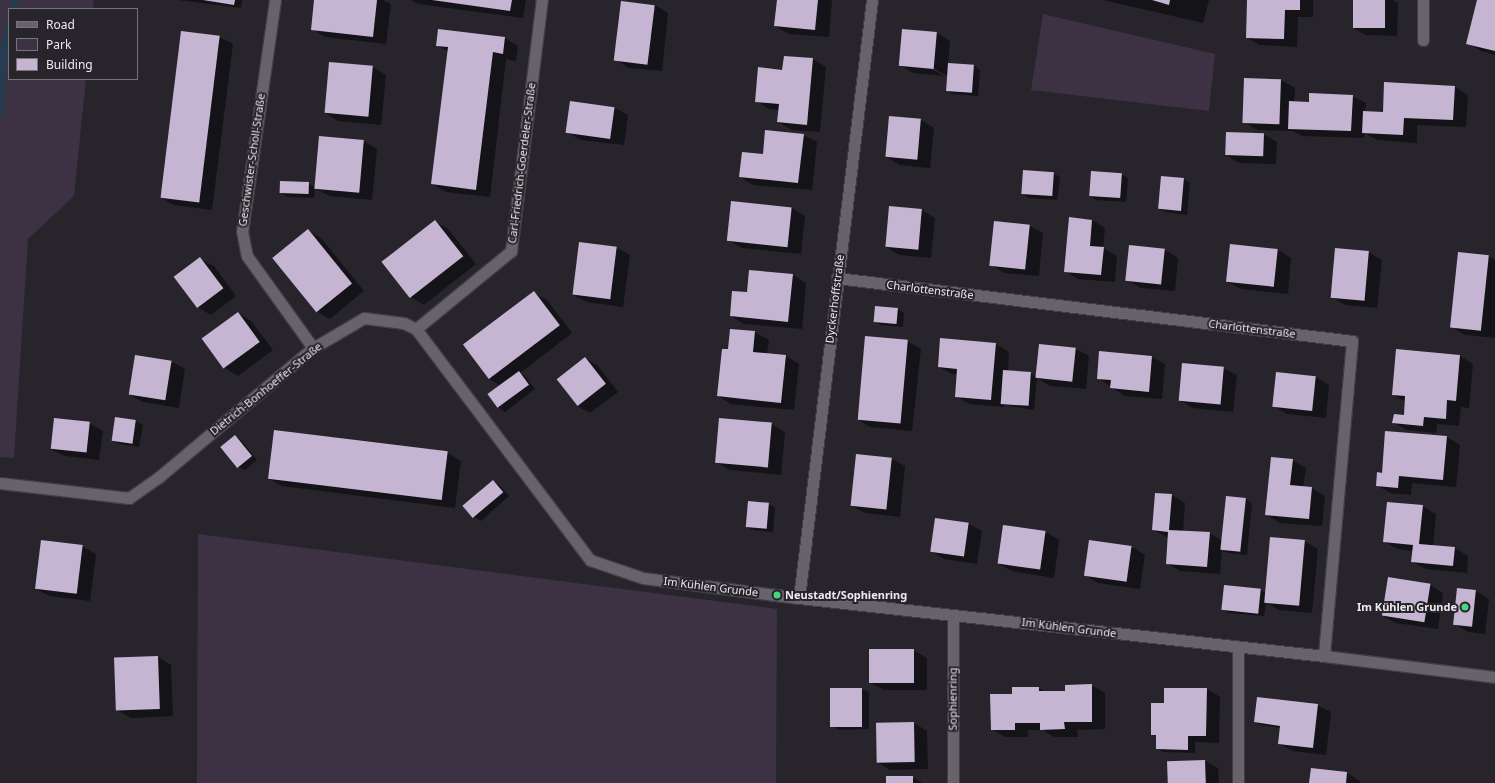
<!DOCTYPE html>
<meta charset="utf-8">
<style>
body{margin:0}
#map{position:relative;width:1495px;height:783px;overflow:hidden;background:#27242b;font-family:"Noto Sans",sans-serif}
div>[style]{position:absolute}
.green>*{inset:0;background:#3c3243}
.shadow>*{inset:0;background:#0007}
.stream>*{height:7px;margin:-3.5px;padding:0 3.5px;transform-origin:3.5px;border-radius:3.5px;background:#273c51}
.building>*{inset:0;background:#c5b5d3;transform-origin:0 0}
.roads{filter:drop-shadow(1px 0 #413e43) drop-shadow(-1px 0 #413e43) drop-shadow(0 1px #413e43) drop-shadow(0 -1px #413e43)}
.minor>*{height:11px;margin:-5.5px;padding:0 5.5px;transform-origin:5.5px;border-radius:5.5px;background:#67636b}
.dots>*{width:11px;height:11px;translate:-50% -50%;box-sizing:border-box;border:2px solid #27242b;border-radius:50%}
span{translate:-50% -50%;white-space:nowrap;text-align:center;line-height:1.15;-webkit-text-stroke:4px #27242b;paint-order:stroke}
.street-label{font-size:11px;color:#edeaef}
.poi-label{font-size:11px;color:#edeaef;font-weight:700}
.left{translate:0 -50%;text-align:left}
.right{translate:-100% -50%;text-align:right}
.legend{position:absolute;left:8px;top:8px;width:130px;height:72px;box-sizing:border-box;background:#27242b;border:1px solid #767379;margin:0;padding:5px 7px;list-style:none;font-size:12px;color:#edeaef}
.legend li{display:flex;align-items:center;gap:8px;height:20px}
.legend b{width:20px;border:1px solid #767379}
</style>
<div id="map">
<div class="green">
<div style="clip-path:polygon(0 0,94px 0,93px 9px,9px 9px,9px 79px,86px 79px,74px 196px,28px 239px,14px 458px,0 457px)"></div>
<div style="clip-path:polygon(1043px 14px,1215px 54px,1209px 111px,1031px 90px)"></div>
<div style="clip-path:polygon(198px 534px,777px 609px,776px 783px,197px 783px)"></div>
</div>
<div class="shadow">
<div style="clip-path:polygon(177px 0,242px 0,241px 8px)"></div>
<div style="clip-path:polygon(315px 0,383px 0,391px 4px,386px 44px,325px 37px,312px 29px)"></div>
<div style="clip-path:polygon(411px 0,526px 0,523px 18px,418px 4px)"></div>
<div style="clip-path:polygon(778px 0,832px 0,829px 37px,789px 34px,775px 26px)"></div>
<div style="clip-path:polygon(1103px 0,1209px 0,1203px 23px)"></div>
<div style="clip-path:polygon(1248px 0,1313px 0,1313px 17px,1298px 17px,1297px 47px,1260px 45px,1247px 38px)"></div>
<div style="clip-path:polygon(1354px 0,1393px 0,1398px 3px,1397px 36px,1366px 35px,1353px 28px)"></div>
<div style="clip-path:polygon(1478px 0,1495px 0,1495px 55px,1481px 51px,1468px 43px)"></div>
<div style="clip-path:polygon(622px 2px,655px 5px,668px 13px,662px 71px,629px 68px,616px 60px)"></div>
<div style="clip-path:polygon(903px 30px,937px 33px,950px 41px,948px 64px,974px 66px,980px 70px,978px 96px,952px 94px,946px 90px,947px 76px,930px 66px,929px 68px,944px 76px,913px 73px,900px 65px)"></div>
<div style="clip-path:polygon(220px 37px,233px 44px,212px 210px,174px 205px,160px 197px)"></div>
<div style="clip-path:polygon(505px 38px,518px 46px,516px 61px,506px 59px,490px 197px,446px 192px,432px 184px,448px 52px,437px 45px)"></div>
<div style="clip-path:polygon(785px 57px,813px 59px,826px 67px,820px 132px,792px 130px,778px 122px,779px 110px,769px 109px,756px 101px,783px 71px)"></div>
<div style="clip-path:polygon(330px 63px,373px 67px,386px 75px,381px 125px,338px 121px,325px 113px)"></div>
<div style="clip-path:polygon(1245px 79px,1281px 80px,1295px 88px,1294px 103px,1310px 103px,1352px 96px,1366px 103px,1365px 112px,1384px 113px,1385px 84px,1455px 87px,1468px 95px,1466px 127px,1417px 125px,1417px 143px,1377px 140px,1365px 133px,1364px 138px,1302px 136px,1293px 131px,1257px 130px,1244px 122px)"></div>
<div style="clip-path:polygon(614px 107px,628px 115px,624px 145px,581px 140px,567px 132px)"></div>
<div style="clip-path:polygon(921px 120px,934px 128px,930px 168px,900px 165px,886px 157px)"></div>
<div style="clip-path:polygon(1263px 134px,1277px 142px,1276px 164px,1239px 163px,1226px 155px)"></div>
<div style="clip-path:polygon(803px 135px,817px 142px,812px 190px,753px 185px,740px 177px,763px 155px)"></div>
<div style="clip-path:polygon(363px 141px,377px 149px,372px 200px,329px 196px,315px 188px,314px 198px,287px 197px,281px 193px,308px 183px,316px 188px)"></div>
<div style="clip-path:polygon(1053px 173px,1060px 177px,1057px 200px,1029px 198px,1022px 194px)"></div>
<div style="clip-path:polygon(1121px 174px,1128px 178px,1126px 202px,1096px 200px,1090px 196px)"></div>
<div style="clip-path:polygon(1184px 179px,1190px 183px,1187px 215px,1166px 212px,1159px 209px)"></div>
<div style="clip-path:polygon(732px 202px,792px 208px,805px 216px,801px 254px,742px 248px,728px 240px)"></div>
<div style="clip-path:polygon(922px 210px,935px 218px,931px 258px,899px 255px,886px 247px)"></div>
<div style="clip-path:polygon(1092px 220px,1105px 228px,1103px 248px,1117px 256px,1115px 282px,1078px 279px,1065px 271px)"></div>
<div style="clip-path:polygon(435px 222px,448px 229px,476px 264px,424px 305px,411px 297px,383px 262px)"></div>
<div style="clip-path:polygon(1030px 226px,1043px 233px,1039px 276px,1004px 273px,991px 265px)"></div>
<div style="clip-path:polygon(308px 230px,321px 238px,364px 291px,330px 319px,316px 311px)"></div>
<div style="clip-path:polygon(617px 248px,630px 255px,623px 307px,587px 302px,573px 295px)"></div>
<div style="clip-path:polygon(1165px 250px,1178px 258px,1175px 291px,1141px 288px,1127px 280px)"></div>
<div style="clip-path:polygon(1278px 250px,1291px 258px,1288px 294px,1241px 289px,1227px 282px)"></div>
<div style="clip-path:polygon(1368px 252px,1382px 260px,1377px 308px,1345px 305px,1332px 297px)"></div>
<div style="clip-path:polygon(1459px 253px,1489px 256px,1495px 260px,1495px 338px,1465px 335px,1452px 327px)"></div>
<div style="clip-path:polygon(200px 259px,214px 266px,236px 296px,211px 315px,197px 307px)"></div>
<div style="clip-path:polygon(793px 275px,806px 283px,802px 329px,744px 324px,731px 316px)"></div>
<div style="clip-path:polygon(534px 293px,547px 300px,572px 333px,520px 373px,525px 376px,535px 389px,505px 412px,499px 408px,501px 386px,489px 379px)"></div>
<div style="clip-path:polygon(876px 307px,898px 309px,904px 313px,903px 327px,881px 325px,875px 322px)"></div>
<div style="clip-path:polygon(238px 313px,251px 321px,273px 350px,238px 376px,225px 368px)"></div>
<div style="clip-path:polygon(731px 330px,755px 332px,769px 340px,767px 354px,786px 356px,799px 364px,794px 410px,731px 404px,718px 396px,729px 350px)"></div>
<div style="clip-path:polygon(941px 339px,996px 344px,1009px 352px,1008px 371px,1030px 373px,1037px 377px,1076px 349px,1089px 356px,1086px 389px,1050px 386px,1037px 378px,1034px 410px,1004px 405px,1004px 407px,969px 404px,956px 396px,958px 375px,952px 374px,939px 367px)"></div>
<div style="clip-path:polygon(907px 341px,921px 349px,912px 431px,870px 427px,857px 419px)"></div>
<div style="clip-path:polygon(1460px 356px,1473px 364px,1469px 408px,1461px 407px,1459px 426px,1437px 424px,1436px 433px,1407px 430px,1394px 423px,1405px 416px,1406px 402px,1393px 395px)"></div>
<div style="clip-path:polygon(1152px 357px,1165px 364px,1162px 399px,1125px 396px,1098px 378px)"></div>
<div style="clip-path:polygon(585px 358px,598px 366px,618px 392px,590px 413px,577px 406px,557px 379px)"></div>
<div style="clip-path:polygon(172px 362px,185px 369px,179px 408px,143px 402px,130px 395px)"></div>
<div style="clip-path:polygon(1223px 368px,1237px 375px,1233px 412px,1193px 408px,1180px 401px)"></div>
<div style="clip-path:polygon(1277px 374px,1316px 377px,1329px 385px,1326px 418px,1287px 414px,1274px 406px)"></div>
<div style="clip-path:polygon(116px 418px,136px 421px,143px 425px,139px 447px,119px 444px,113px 441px)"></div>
<div style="clip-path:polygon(89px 423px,103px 431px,99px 460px,65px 456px,51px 449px)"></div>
<div style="clip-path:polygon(771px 424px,785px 432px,781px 475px,729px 470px,716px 462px)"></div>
<div style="clip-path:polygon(1386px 432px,1447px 437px,1460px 445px,1456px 487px,1412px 483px,1411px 495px,1390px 493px,1377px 485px,1382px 474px)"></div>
<div style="clip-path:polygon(235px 436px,241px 440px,257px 460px,245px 470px,238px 467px)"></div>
<div style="clip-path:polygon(448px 453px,461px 461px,455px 508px,282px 486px,268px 478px)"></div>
<div style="clip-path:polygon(892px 459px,905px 466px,900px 517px,865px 513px,852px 506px)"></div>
<div style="clip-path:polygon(1292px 460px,1306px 468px,1303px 488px,1312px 488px,1325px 496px,1322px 526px,1280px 523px,1266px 515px)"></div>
<div style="clip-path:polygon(493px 481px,499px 485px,509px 496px,481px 521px,474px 517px)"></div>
<div style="clip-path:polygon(1156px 494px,1172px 495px,1185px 503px,1183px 532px,1209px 533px,1223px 541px,1246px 499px,1252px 503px,1247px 555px,1228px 553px,1222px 550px,1220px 574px,1180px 571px,1167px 563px,1169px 538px,1153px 530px)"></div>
<div style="clip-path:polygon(769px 504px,775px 508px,773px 532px,753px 530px,747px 527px)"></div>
<div style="clip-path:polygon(1422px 506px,1436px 514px,1433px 546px,1455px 548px,1468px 556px,1467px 573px,1426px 569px,1412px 562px,1413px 551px,1398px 549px,1384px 542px)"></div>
<div style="clip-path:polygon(969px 524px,982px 531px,977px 564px,944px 559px,931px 551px)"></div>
<div style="clip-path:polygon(1004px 526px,1046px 532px,1059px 540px,1054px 578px,1012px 571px,999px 564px)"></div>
<div style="clip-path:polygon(1304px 541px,1318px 549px,1312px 613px,1279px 610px,1266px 603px,1264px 616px,1229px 613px,1223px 609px,1260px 590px,1266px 593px)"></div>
<div style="clip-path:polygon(82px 546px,96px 554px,90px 601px,49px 596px,35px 588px)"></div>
<div style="clip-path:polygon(1132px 547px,1145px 555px,1140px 589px,1098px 583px,1085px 575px)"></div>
<div style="clip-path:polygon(1389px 579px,1430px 585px,1443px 593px,1438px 629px,1396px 623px,1383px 616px)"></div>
<div style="clip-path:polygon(1476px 591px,1489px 599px,1485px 634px,1468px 632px,1454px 624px)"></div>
<div style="clip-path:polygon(913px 650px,927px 658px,927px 690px,884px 690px,871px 683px)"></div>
<div style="clip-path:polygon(158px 657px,171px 665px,173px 716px,131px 718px,117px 710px)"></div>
<div style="clip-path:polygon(1091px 685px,1105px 693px,1105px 729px,1077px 730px,1078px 737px,1054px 737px,1043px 730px,1028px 730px,1028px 737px,1005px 737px,992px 729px,1013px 695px,1013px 688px,1039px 688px,1046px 692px,1066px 692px)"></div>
<div style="clip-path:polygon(831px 689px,862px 689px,869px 692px,869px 729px,839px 730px,832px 726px)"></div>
<div style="clip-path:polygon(1207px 689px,1220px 697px,1219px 743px,1195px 742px,1195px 753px,1163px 752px,1157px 748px,1157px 737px,1152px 734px,1165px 704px)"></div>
<div style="clip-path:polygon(1317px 705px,1331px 712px,1326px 755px,1293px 751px,1279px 744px,1281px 728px,1261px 725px,1255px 722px)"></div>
<div style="clip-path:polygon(914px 723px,927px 731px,928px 769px,890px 770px,877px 762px)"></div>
<div style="clip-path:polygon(1205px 761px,1218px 768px,1219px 783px,1169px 783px)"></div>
<div style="clip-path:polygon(1312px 769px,1347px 773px,1360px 781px,1360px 783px,1310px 783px)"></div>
<div style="clip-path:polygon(912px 777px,923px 783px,887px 783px)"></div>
</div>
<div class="stream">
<div style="left:12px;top:9px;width:9px;rotate:-72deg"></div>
<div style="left:0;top:113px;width:69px;rotate:-86.7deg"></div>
<div style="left:4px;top:44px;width:21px;rotate:-76deg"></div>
</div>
<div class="building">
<div style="clip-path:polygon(203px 0,235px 0,234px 5px)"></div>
<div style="clip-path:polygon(314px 0,377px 0,373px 37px,311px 30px)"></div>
<div style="clip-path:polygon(432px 0,512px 0,510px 11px)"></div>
<div style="clip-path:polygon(777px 0,818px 0,815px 30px,774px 26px)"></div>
<div style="clip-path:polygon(1152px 0,1170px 0,1169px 5px)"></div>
<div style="clip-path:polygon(1247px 0,1300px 0,1300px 10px,1285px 10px,1284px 39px,1246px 38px)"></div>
<div style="left:1353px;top:0;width:32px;height:28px"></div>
<div style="clip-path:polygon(1477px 0,1495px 0,1495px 51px,1466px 44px)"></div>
<div style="left:621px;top:1px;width:34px;height:60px;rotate:7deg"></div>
<div style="clip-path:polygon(438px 29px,505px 37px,503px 54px,493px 52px,476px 190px,431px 184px,448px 47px,436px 46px)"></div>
<div style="left:902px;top:29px;width:35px;height:37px;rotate:5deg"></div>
<div style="left:181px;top:31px;width:39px;height:168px;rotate:7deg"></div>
<div style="clip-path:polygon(784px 56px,813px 58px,807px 125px,777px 122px,779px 104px,755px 102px,758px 67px,782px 70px)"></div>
<div style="left:329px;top:62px;width:44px;height:51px;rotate:5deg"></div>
<div style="left:948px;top:63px;width:26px;height:28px;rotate:4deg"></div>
<div style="left:1244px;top:78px;width:37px;height:45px;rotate:2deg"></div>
<div style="clip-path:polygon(1384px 82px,1455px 86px,1453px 120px,1404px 118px,1403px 135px,1362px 133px,1363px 111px,1383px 112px)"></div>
<div style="clip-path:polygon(1309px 93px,1353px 95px,1351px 131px,1288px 129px,1289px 101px,1309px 102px)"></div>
<div style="left:570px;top:101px;width:45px;height:32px;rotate:8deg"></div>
<div style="left:889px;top:116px;width:32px;height:41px;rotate:5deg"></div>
<div style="clip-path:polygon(765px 130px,804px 134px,798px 183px,739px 177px,742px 152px,763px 154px)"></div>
<div style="left:1226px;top:132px;width:38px;height:23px;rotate:2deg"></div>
<div style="left:319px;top:136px;width:45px;height:53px;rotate:5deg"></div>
<div style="left:1023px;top:170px;width:31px;height:24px;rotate:4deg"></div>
<div style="left:1091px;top:171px;width:31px;height:25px;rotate:4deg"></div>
<div style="left:1161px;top:176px;width:23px;height:33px;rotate:5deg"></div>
<div style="left:280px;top:181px;width:29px;height:12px;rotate:2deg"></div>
<div style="left:731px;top:201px;width:61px;height:40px;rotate:6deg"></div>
<div style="left:889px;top:206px;width:33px;height:41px;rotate:5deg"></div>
<div style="clip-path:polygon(1069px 217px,1092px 220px,1090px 246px,1104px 247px,1101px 275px,1064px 272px)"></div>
<div style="left:435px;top:220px;width:46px;height:68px;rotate:52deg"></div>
<div style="left:994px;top:221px;width:36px;height:45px;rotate:6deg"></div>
<div style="left:308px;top:229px;width:70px;height:46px;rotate:51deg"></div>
<div style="left:579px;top:242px;width:38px;height:53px;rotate:7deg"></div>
<div style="left:1230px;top:244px;width:48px;height:38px;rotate:6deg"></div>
<div style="left:1129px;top:245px;width:36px;height:36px;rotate:6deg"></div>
<div style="left:1335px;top:248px;width:34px;height:50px;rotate:5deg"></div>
<div style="left:1458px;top:252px;width:31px;height:76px;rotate:6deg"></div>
<div style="left:200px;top:257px;width:39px;height:33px;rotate:53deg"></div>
<div style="clip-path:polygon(749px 270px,793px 274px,788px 322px,730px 316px,732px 291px,747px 292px)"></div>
<div style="left:534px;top:291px;width:43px;height:89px;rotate:53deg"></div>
<div style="left:875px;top:306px;width:23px;height:16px;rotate:5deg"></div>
<div style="left:238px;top:312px;width:37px;height:45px;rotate:54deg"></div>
<div style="clip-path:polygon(730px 329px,755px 331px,753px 352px,786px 355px,781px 403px,717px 396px,722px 349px,728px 349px)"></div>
<div style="left:865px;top:336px;width:43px;height:84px;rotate:5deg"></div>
<div style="clip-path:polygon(940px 338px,996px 343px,991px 400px,955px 397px,957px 369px,938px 367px)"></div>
<div style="left:1039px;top:344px;width:37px;height:34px;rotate:6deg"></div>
<div style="clip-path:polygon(1396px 349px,1460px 355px,1456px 401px,1447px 400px,1446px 419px,1424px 417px,1423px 426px,1392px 423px,1394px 414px,1404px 415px,1405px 396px,1392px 395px)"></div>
<div style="clip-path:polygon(1099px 351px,1152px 356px,1149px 392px,1110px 388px,1111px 380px,1097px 379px)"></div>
<div style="left:135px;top:355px;width:37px;height:40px;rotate:9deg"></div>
<div style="left:585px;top:357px;width:34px;height:36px;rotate:52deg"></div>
<div style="left:1182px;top:363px;width:42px;height:38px;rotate:5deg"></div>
<div style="left:1003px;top:370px;width:28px;height:34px;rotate:4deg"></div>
<div style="left:519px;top:371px;width:17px;height:39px;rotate:54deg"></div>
<div style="left:1276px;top:372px;width:40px;height:35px;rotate:6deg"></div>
<div style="left:115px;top:417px;width:21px;height:24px;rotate:8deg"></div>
<div style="left:54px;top:418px;width:36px;height:31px;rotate:6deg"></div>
<div style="left:719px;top:418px;width:53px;height:45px;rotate:5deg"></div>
<div style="left:274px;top:430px;width:175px;height:49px;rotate:7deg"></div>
<div style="clip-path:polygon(1385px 431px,1447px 436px,1443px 480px,1399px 476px,1398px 488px,1376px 486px,1377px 472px,1382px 473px)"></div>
<div style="left:235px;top:435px;width:27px;height:19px;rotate:51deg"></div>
<div style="left:856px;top:454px;width:36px;height:52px;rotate:6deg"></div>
<div style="clip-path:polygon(1271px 457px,1293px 459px,1290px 485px,1312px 487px,1309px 519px,1265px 515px)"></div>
<div style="left:493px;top:480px;width:16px;height:40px;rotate:50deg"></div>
<div style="clip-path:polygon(1155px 493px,1172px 494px,1169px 530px,1210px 532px,1207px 567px,1166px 564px,1168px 532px,1152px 530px)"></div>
<div style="left:1226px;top:496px;width:20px;height:54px;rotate:6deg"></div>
<div style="left:748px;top:501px;width:21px;height:26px;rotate:5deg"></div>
<div style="clip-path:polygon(1387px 502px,1423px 505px,1419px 544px,1455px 547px,1453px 566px,1411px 562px,1413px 545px,1383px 542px)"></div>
<div style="left:935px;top:518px;width:34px;height:34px;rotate:8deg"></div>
<div style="left:1003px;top:525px;width:43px;height:39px;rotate:8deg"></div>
<div style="left:1270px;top:537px;width:35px;height:66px;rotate:5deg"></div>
<div style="left:41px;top:540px;width:42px;height:49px;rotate:7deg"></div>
<div style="left:1089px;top:540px;width:43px;height:36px;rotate:8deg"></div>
<div style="left:1388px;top:577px;width:43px;height:39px;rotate:9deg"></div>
<div style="left:1224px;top:585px;width:37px;height:25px;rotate:6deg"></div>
<div style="left:1457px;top:588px;width:19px;height:37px;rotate:6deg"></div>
<div style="left:914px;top:649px;width:34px;height:45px;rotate:90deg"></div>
<div style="left:158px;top:656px;width:53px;height:44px;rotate:88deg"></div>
<div style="clip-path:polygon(1092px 684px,1092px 722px,1064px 722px,1065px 729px,1040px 730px,1040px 723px,1015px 723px,1015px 730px,991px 730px,990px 694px,1012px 694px,1012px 687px,1039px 687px,1039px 691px,1065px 691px,1065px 685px)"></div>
<div style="left:830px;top:688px;width:32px;height:39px"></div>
<div style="clip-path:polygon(1164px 688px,1207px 688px,1206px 736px,1188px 736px,1188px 750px,1156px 749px,1156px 735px,1151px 735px,1151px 703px,1164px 703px)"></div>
<div style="clip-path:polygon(1257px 697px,1318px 704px,1313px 748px,1278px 744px,1280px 726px,1254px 722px)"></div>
<div style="left:914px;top:722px;width:40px;height:38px;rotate:89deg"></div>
<div style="left:1205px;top:760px;width:23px;height:38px;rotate:88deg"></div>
<div style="clip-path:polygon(1311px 768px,1347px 772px,1346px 783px,1309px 783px)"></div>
<div style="left:886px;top:776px;width:27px;height:7px"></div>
</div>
<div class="roads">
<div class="minor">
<div style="left:275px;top:0;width:233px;rotate:98.1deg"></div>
<div style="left:242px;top:231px;width:25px;rotate:79deg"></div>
<div style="left:247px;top:256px;width:113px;rotate:54.3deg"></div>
<div style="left:1423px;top:0;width:40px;rotate:90deg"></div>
<div style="left:837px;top:278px;width:519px;rotate:6.97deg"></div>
<div style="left:1352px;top:341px;width:316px;rotate:95.1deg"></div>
<div style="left:416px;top:329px;width:123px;rotate:-39.4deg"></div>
<div style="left:511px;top:251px;width:253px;rotate:-83deg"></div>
<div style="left:0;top:483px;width:130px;rotate:6.6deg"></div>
<div style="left:129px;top:498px;width:37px;rotate:-35deg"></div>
<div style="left:159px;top:477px;width:201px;rotate:-40deg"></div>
<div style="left:313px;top:348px;width:59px;rotate:-30.5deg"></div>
<div style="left:364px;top:318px;width:40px;rotate:7.1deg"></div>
<div style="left:404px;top:323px;width:13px;rotate:27deg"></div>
<div style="left:416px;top:329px;width:289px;rotate:53deg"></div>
<div style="left:590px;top:560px;width:56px;rotate:18.8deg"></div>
<div style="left:643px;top:578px;width:157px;rotate:7.3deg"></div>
<div style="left:799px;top:598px;width:528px;rotate:6.3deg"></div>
<div style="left:1324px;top:656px;width:172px;rotate:7deg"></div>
<div style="left:799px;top:598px;width:602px;rotate:-83.04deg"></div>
<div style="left:953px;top:615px;width:168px;rotate:90deg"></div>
<div style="left:1238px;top:783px;width:135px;rotate:-90deg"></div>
</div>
</div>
<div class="dots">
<div style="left:777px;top:595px;background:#45d77a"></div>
<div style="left:1465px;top:607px;background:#45d77a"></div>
</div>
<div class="street-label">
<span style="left:252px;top:160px;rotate:-82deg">Geschwister-Scholl-Straße</span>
<span style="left:522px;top:163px;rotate:-83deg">Carl-Friedrich-Goerdeler-Straße</span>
<span style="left:930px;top:290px;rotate:7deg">Charlottenstraße</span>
<span style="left:835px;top:299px;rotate:-83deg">Dyckerhoffstraße</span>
<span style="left:1252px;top:329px;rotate:7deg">Charlottenstraße</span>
<span style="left:266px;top:389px;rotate:-39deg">Dietrich-Bonhoeffer-Straße</span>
<span style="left:711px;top:587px;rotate:7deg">Im Kühlen Grunde</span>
<span style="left:1069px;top:628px;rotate:7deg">Im Kühlen Grunde</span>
<span style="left:953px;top:699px;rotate:-90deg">Sophienring</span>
</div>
<div class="poi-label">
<span class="left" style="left:785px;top:595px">Neustadt/Sophienring</span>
<span class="right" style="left:1457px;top:607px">Im Kühlen Grunde</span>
</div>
<ul class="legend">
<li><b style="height:5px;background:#67636b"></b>Road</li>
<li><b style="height:11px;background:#3c3243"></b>Park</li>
<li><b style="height:11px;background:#c5b5d3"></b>Building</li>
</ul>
</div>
